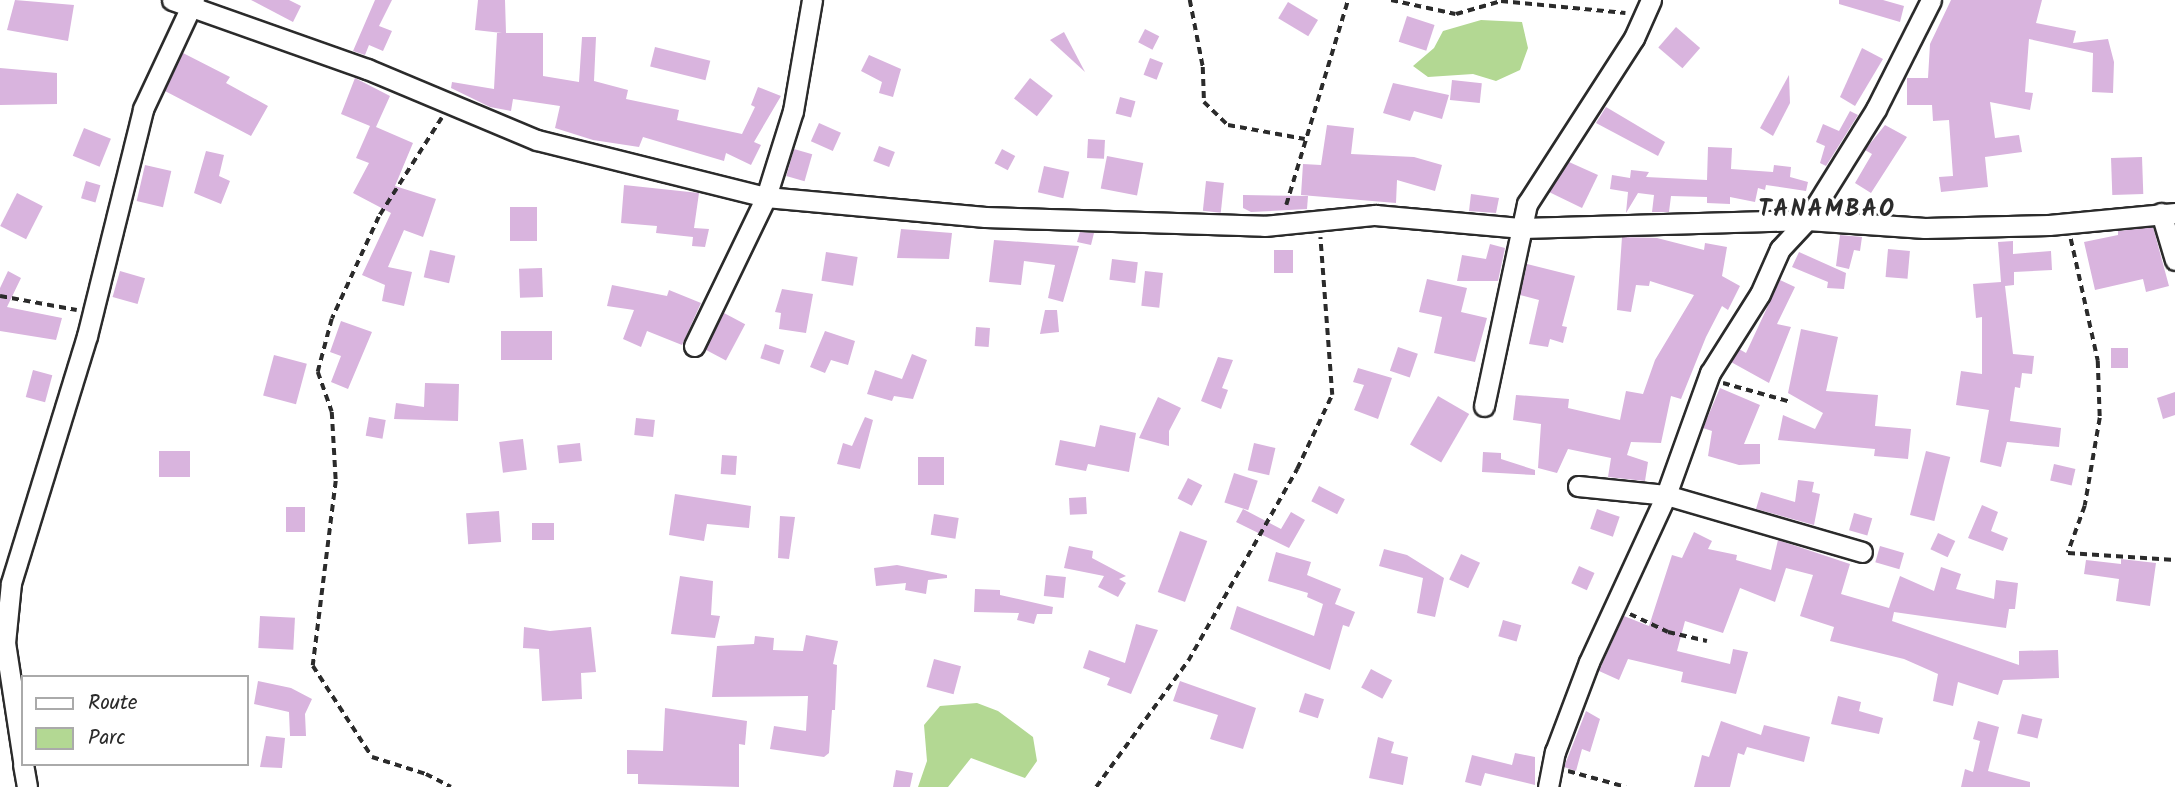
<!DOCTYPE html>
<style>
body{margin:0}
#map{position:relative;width:2175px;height:787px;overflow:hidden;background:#fff;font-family:Kalam,sans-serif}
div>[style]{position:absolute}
.green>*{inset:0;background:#b3d893}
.building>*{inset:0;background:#d9b4de;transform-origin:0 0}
.path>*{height:3.5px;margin-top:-1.75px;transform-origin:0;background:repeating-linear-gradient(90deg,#2b2b2b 0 7px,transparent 0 12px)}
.roads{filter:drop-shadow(2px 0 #2b2b2b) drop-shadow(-2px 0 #2b2b2b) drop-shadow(0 2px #2b2b2b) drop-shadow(0 -2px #2b2b2b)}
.minor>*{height:19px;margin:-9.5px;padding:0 9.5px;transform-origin:9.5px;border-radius:9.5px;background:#fff}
span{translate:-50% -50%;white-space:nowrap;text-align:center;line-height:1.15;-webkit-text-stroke:6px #fff;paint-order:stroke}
.district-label{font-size:24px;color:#2b2b2b;font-weight:700;letter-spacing:2px}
.legend{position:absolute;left:21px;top:675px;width:228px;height:91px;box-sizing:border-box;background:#fff;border:2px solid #aaa;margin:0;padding:9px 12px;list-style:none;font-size:21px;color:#2b2b2b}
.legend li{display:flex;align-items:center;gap:14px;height:35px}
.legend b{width:35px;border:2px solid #aaa}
</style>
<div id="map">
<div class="green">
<div style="clip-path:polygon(1481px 20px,1522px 22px,1528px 48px,1520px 70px,1496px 81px,1473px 74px,1428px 77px,1413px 66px,1434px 48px,1443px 31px)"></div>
<div style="clip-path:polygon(977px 703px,998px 711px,1033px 737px,1037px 761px,1025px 778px,971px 758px,948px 787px,918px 787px,927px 761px,924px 725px,940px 706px)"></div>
</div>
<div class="building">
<div style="clip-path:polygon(15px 0,74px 5px,68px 41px,7px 30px)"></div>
<div style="clip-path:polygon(251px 0,289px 0,301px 6px,293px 22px)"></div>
<div style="clip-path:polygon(375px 0,392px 0,379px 26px,392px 31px,383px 51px,369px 45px,365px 55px,353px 51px)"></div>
<div style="clip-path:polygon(478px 0,505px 0,506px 33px,543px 33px,543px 76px,579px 82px,582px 37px,596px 37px,594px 81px,628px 90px,626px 99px,679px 110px,677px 120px,742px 134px,755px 107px,751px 105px,758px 87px,781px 96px,754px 142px,761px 145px,751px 165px,726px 153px,724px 161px,643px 137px,639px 147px,593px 140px,555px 128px,560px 106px,513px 99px,511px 111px,490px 107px,451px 88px,452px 82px,494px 89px,497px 33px,502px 33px,475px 30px)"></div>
<div style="clip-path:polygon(1839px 0,1883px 0,1904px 6px,1900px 22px,1839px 4px)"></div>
<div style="clip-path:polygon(1951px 0,2042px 0,2036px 23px,2076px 31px,2073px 43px,2108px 39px,2114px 62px,2113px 93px,2092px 92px,2093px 53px,2029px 39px,2025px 92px,2033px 93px,2030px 110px,1990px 102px,1995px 138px,2019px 135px,2022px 152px,1985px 157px,1988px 187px,1941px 192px,1939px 177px,1953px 176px,1949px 120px,1933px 121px,1932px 105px,1907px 105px,1907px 78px,1928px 78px,1930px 44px)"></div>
<div style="left:1288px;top:2px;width:35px;height:19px;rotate:31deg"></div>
<div style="left:1407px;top:16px;width:29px;height:27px;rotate:18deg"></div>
<div style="left:1676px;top:27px;width:32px;height:27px;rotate:41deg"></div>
<div style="left:1145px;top:29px;width:16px;height:15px;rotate:27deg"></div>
<div style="clip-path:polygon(1064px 32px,1085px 72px,1050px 40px)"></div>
<div style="left:655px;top:47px;width:57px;height:20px;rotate:14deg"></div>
<div style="clip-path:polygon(1862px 48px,1883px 59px,1855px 106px,1840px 97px)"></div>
<div style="clip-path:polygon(183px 53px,230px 77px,226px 83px,268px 106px,251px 136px,165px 91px)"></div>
<div style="clip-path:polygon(869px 55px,901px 69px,893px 97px,879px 93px,882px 82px,861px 71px)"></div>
<div style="left:1150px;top:58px;width:14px;height:18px;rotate:21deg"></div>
<div style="clip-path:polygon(0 68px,57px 73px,57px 104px,0 105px)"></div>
<div style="clip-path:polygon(1789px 75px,1790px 103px,1773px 136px,1760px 128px)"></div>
<div style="clip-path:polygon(355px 78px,390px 96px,376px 127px,413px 143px,395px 186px,436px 199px,423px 237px,404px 230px,388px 267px,412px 272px,404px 306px,382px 301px,385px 285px,362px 275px,391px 213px,353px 193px,369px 163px,356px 158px,370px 126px,341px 114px)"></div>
<div style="left:1030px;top:78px;width:29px;height:26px;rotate:38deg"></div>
<div style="left:1452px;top:80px;width:30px;height:20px;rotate:6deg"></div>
<div style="clip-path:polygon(1393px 83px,1449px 95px,1442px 119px,1414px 111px,1410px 121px,1383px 113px)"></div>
<div style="left:1120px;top:97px;width:16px;height:17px;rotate:15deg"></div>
<div style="clip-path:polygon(1606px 107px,1665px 142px,1658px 156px,1596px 123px)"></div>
<div style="clip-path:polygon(1850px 111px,1858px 115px,1826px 166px,1820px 163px,1825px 146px,1816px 142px,1823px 124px,1839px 131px)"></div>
<div style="left:819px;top:123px;width:24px;height:20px;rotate:24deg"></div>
<div style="clip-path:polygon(1327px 125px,1354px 128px,1351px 154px,1414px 157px,1442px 165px,1435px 191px,1397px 180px,1396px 203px,1301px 195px,1303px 164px,1321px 165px)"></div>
<div style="clip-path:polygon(1885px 125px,1907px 137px,1871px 193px,1855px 183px,1872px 154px,1865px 150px)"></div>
<div style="left:84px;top:128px;width:29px;height:30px;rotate:22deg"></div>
<div style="left:1088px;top:139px;width:17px;height:19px;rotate:3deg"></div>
<div style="left:879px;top:146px;width:17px;height:16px;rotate:21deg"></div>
<div style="clip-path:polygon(1708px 147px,1732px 148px,1731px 169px,1773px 172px,1774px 165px,1791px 167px,1790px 177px,1808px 182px,1806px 191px,1766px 185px,1765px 190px,1758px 188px,1755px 202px,1730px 197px,1730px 204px,1707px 203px,1707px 197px,1671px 196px,1669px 212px,1652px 212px,1654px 195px,1638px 193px,1626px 213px,1628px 192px,1610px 189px,1612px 175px,1630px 178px,1631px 170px,1649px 172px,1646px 177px,1707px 180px)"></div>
<div style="left:794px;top:149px;width:19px;height:28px;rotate:16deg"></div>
<div style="left:1002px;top:149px;width:15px;height:16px;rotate:28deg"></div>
<div style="clip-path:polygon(206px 151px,224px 155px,219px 176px,230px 181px,221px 204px,194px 193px)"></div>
<div style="left:1107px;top:156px;width:37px;height:33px;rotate:11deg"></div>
<div style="left:2142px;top:157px;width:37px;height:31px;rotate:88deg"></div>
<div style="clip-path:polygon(1569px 162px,1598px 175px,1582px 208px,1549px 192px)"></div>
<div style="left:145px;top:165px;width:27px;height:37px;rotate:13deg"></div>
<div style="left:1044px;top:166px;width:26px;height:27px;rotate:13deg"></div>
<div style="left:86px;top:181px;width:15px;height:18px;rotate:16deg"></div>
<div style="left:1206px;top:181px;width:18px;height:30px;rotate:6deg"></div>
<div style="clip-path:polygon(624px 185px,699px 193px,694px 228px,709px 229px,705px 247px,692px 246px,693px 237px,656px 233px,657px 226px,621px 223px)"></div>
<div style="left:17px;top:193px;width:29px;height:37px;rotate:27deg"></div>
<div style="clip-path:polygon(1471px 194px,1499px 198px,1496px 213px,1469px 211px)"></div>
<div style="clip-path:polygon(1243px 195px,1308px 196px,1307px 209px,1251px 212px,1243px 208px)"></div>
<div style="left:510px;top:207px;width:27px;height:34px"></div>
<div style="clip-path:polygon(2153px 227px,2169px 286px,2146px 292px,2143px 279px,2095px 290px,2084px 242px,2118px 235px,2118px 231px)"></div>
<div style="clip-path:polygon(901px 229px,952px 233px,949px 259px,897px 258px)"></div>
<div style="clip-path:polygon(1080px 232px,1094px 233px,1091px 245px,1077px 242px)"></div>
<div style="clip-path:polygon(1840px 235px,1862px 237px,1860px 251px,1854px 250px,1849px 269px,1836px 266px)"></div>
<div style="clip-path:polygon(1622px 237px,1657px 238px,1704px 250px,1705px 243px,1727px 247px,1722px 276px,1740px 286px,1728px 310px,1722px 306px,1706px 337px,1681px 399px,1671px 396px,1661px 443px,1631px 442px,1627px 455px,1648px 462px,1645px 481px,1608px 477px,1611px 458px,1568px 449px,1557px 473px,1538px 468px,1541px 424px,1513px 420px,1516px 395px,1569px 399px,1568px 408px,1620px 420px,1626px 391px,1643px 394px,1655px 360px,1694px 295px,1650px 281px,1649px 286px,1636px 285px,1631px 312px,1617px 310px)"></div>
<div style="clip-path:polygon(994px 240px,1079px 246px,1063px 302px,1048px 298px,1055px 265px,1024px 261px,1021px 285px,989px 282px)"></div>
<div style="clip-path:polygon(2013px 241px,2013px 254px,2051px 251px,2052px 270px,2014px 272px,2014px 285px,2005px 286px,2013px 354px,2034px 356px,2032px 374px,2022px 373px,2020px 388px,2015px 387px,2010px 421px,2061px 428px,2059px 447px,2007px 442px,2001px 467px,1980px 462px,1989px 410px,1956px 405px,1961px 371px,1982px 374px,1982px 317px,1976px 318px,1973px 284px,2001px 282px,1998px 242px)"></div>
<div style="clip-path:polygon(1490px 244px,1505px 248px,1498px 281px,1457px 281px,1462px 255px,1486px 259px)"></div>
<div style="left:1888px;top:249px;width:22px;height:28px;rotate:5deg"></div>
<div style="left:430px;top:250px;width:26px;height:28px;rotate:13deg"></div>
<div style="left:1274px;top:250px;width:19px;height:23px"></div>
<div style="left:826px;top:252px;width:32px;height:29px;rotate:9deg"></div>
<div style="clip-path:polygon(1799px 252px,1846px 273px,1844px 289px,1827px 288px,1828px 282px,1792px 267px)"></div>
<div style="left:1112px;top:259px;width:26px;height:21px;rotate:7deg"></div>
<div style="clip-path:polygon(1527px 264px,1575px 276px,1562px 326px,1567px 327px,1563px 343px,1550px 339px,1548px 347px,1529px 344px,1539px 300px,1520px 295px)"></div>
<div style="left:542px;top:268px;width:29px;height:23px;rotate:88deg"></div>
<div style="clip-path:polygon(8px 271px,21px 278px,7px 307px,62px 318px,56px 340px,0 331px,0 288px)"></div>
<div style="left:120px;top:271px;width:26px;height:27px;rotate:16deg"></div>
<div style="left:1145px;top:271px;width:18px;height:35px;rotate:6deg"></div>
<div style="clip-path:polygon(1427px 279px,1467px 288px,1461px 312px,1487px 318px,1475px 362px,1434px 353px,1442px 317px,1419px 312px)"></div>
<div style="clip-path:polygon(1780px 280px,1795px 287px,1777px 324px,1791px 327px,1769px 383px,1731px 362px,1739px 349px,1746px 353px)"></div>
<div style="clip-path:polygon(612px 285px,667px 296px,669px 290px,701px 303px,682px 345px,647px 331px,641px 347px,623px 339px,634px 310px,607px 306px)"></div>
<div style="clip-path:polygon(782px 289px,813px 294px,806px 333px,779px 329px,781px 313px,775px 312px)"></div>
<div style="clip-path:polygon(1045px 310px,1057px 310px,1059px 332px,1040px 334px)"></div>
<div style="left:724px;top:313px;width:24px;height:41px;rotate:28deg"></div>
<div style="clip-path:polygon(341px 321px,372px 332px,348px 389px,331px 382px,341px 356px,330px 352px)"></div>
<div style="left:976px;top:327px;width:14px;height:19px;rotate:4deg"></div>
<div style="clip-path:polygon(1801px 329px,1838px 337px,1826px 391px,1878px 395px,1875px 426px,1911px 429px,1908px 459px,1874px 456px,1875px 449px,1778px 440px,1783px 415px,1815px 429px,1823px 413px,1788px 393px)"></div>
<div style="left:552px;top:331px;width:29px;height:51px;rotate:90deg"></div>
<div style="clip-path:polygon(825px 331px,855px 341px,848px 365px,831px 360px,825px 373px,810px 367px)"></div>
<div style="left:765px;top:344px;width:20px;height:15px;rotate:18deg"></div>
<div style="left:1398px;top:347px;width:21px;height:25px;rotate:19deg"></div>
<div style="left:2111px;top:348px;width:17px;height:20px"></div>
<div style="clip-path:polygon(912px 354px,927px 360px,913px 399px,894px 396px,892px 401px,867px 394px,875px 370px,902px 379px)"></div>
<div style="left:274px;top:355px;width:34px;height:42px;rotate:15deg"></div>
<div style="clip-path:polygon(1218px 357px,1233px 360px,1222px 388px,1228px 390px,1221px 409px,1201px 401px)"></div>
<div style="clip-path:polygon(1358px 368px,1392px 378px,1378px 419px,1354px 410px,1364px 385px,1353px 382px)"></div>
<div style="left:33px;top:370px;width:20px;height:28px;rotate:15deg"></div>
<div style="clip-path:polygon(425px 383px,459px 384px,458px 421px,394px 419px,396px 403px,424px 407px)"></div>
<div style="clip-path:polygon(1720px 388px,1760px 405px,1744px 444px,1760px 444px,1760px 464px,1739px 465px,1708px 456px,1712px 431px,1703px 428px)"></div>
<div style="clip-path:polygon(2175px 392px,2175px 415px,2163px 419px,2157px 398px)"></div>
<div style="left:1438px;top:396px;width:36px;height:56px;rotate:30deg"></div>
<div style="clip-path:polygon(1158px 397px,1181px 408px,1169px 431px,1169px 446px,1139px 438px)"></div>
<div style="left:369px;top:417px;width:17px;height:19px;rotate:10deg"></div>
<div style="clip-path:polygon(865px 417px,873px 420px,860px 469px,837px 464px,843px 443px,852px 446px)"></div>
<div style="left:636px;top:418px;width:19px;height:17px;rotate:6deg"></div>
<div style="clip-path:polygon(1100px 425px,1136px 433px,1129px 472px,1088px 464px,1086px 471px,1055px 465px,1060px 440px,1095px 447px)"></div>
<div style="left:523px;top:439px;width:31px;height:24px;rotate:83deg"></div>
<div style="left:580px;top:443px;width:18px;height:23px;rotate:84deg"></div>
<div style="left:1254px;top:443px;width:22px;height:28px;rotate:13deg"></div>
<div style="left:159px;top:451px;width:31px;height:26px"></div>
<div style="left:1926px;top:451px;width:25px;height:66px;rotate:14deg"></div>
<div style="clip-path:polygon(1483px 452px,1501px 453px,1501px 459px,1535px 470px,1535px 475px,1482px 472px)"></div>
<div style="left:722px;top:455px;width:15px;height:19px;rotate:4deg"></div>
<div style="left:918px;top:457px;width:26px;height:28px"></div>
<div style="left:2054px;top:464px;width:22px;height:17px;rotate:13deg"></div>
<div style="left:1234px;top:473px;width:25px;height:31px;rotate:18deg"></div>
<div style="left:1188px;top:478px;width:16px;height:23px;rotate:27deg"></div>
<div style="clip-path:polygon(1798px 480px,1814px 482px,1812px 492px,1820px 494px,1814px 525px,1756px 509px,1761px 492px,1795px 502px)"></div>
<div style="left:1319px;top:486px;width:29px;height:17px;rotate:27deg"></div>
<div style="clip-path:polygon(675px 494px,751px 506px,749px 528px,707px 524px,704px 541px,669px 535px)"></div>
<div style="left:1086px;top:497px;width:17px;height:17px;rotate:87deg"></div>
<div style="clip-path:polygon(1982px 505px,1998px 512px,1991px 531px,2008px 538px,2003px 551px,1968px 538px)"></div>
<div style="left:286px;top:507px;width:19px;height:25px"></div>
<div style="clip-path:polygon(1243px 509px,1281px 529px,1291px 512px,1305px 520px,1289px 548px,1236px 522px)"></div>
<div style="left:1597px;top:509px;width:24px;height:21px;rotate:19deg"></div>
<div style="left:499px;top:511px;width:31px;height:33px;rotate:86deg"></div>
<div style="left:1854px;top:513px;width:19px;height:18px;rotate:16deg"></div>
<div style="left:934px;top:514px;width:25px;height:21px;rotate:9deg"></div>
<div style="clip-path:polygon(780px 516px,795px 517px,789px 559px,778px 558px)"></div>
<div style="left:532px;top:523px;width:22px;height:17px"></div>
<div style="left:1180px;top:531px;width:29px;height:65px;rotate:20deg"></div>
<div style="clip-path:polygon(1694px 532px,1712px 541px,1708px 549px,1737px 555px,1736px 560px,1771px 570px,1778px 540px,1850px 564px,1841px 594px,1889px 608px,1900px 576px,1934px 591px,1941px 567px,1961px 574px,1956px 589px,1994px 599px,1996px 580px,2018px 583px,2015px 609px,2009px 609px,2006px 628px,1894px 612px,1892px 621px,2019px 665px,2019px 651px,2058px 650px,2059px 678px,2003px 680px,1998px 695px,1958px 682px,1953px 706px,1933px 701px,1938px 674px,1904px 659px,1830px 641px,1834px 627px,1800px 616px,1813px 575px,1786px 568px,1775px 602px,1740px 588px,1723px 633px,1685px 621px,1677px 651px,1730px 664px,1733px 649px,1748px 652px,1736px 694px,1681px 682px,1683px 672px,1628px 659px,1619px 680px,1599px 671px,1624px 616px,1649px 626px,1672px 555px,1682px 558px)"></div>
<div style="left:1938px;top:533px;width:19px;height:18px;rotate:25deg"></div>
<div style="clip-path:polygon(1069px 546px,1093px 551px,1092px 558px,1126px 576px,1119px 579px,1126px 583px,1118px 597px,1098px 587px,1104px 576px,1064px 568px)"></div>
<div style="left:1880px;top:546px;width:25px;height:17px;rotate:16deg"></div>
<div style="clip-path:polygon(1384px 549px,1407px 555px,1444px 578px,1435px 617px,1417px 613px,1423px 578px,1379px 566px)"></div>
<div style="clip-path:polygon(1276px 552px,1311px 562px,1307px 575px,1341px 589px,1335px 604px,1355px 612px,1349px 627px,1343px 625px,1330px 670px,1230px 629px,1237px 606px,1314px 636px,1323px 604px,1307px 597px,1308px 593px,1268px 581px)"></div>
<div style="left:1461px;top:554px;width:21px;height:28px;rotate:25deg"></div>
<div style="clip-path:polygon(2121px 559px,2156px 563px,2150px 606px,2116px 601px,2119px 579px,2084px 574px,2086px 560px,2121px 564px)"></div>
<div style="clip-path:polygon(897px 565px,947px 575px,947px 578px,928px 580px,926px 594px,905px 590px,906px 583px,876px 586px,874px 568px)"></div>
<div style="left:1579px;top:566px;width:17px;height:19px;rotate:24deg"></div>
<div style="left:1046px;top:575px;width:20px;height:21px;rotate:6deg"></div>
<div style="clip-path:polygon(680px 576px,713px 581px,711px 615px,720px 616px,715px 638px,671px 634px)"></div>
<div style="clip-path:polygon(975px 589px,1000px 590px,1000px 595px,1053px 607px,1052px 614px,1037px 614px,1034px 624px,1017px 620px,1019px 613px,974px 612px)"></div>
<div style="left:260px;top:616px;width:35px;height:32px;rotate:3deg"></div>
<div style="left:1503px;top:620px;width:19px;height:17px;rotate:16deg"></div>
<div style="clip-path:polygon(1136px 624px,1158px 630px,1131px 694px,1107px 685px,1110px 678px,1083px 668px,1089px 650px,1125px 663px)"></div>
<div style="clip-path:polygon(524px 627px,550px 631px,591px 627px,596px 672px,581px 673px,582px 699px,542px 701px,539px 649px,523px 648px)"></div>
<div style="clip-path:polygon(806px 635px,838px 641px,833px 664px,837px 665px,835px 710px,832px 710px,829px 753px,824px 757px,770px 749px,774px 726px,806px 731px,808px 696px,712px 697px,717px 646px,754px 644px,755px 636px,774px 638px,773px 650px,803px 651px)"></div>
<div style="left:934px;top:659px;width:28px;height:29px;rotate:15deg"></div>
<div style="left:1371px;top:669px;width:24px;height:21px;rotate:28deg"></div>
<div style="clip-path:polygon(258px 681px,291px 688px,312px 699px,305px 714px,306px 736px,290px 736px,289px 712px,254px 704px)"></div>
<div style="clip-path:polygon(1180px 681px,1256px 708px,1243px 749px,1210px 739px,1218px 715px,1173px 701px)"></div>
<div style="left:1305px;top:693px;width:20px;height:20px;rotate:18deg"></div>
<div style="clip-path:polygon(1838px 696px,1861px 702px,1859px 711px,1883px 718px,1879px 734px,1831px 724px)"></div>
<div style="clip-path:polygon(665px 708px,747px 721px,745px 745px,739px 744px,739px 787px,638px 784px,638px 774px,627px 774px,627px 750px,663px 751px)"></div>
<div style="clip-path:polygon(1586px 711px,1600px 719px,1590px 752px,1582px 749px,1576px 771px,1564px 767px)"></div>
<div style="left:2022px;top:714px;width:21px;height:20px;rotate:14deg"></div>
<div style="clip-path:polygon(1721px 721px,1761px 735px,1764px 725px,1810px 737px,1804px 762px,1747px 747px,1744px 755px,1738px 753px,1730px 787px,1694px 787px,1702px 755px,1709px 757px)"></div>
<div style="clip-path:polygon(1978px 721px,1999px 727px,1988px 771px,2030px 782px,2030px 787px,1961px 787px,1965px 769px,1973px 772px,1980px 741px,1973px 739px)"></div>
<div style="clip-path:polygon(266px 736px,285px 738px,282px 768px,260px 767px)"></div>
<div style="clip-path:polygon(1378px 737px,1394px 742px,1391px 753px,1408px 757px,1403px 785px,1369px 778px)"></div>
<div style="clip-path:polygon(1515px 753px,1535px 757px,1535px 785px,1485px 773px,1481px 786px,1465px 782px,1472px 755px,1512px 765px)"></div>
<div style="clip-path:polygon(896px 770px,913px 773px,910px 787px,893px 787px)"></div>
</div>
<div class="path">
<div style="left:1190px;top:0;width:68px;rotate:79deg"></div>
<div style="left:1203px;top:67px;width:35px;rotate:88deg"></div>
<div style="left:1204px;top:102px;width:33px;rotate:44deg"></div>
<div style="left:1228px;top:125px;width:78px;rotate:10.3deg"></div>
<div style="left:1391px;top:0;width:66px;rotate:12.2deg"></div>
<div style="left:1456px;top:14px;width:47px;rotate:-16.1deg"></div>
<div style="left:1501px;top:1px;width:125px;rotate:5.5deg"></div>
<div style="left:442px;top:118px;width:117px;rotate:122.5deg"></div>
<div style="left:379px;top:217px;width:112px;rotate:114.7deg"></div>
<div style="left:332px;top:319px;width:55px;rotate:104.8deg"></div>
<div style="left:318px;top:372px;width:42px;rotate:70.7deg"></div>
<div style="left:332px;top:412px;width:69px;rotate:86.7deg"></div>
<div style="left:336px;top:481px;width:186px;rotate:97.1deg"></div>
<div style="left:313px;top:666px;width:108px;rotate:57deg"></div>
<div style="left:372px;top:757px;width:57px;rotate:17.5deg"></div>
<div style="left:426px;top:774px;width:28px;rotate:27deg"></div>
<div style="left:1286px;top:205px;width:214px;rotate:-73.2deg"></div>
<div style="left:2071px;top:239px;width:125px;rotate:77.5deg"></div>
<div style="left:2098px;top:361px;width:57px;rotate:88deg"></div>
<div style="left:2100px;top:418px;width:89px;rotate:99.7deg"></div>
<div style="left:2085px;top:506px;width:50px;rotate:109.9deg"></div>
<div style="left:2068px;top:553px;width:107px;rotate:3.7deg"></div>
<div style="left:0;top:296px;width:78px;rotate:10.3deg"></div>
<div style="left:1723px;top:383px;width:71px;rotate:15.6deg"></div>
<div style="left:1630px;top:614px;width:42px;rotate:25.3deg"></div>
<div style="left:1668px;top:632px;width:40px;rotate:13deg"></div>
<div style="left:1568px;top:771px;width:60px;rotate:15.4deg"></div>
<div style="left:1096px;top:787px;width:156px;rotate:-53.9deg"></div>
<div style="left:1188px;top:661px;width:221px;rotate:-60.4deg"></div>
<div style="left:1297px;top:469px;width:82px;rotate:-64.7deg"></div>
<div style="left:1332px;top:395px;width:158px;rotate:-94.3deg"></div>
</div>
<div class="roads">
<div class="minor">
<div style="left:172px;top:0;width:207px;rotate:19.5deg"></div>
<div style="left:367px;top:69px;width:184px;rotate:22.7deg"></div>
<div style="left:537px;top:140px;width:236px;rotate:14deg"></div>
<div style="left:766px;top:197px;width:220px;rotate:5.2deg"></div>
<div style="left:985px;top:217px;width:279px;rotate:1.8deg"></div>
<div style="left:1264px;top:226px;width:112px;rotate:-5.7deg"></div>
<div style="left:1375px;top:215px;width:148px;rotate:5.1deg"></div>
<div style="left:1522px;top:228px;width:285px;rotate:-1.6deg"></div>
<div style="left:1807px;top:220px;width:118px;rotate:3.9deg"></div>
<div style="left:1925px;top:228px;width:124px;rotate:-1.4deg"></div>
<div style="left:2049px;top:225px;width:127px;rotate:-5.4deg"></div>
<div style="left:2161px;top:213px;width:49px;rotate:73.4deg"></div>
<div style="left:694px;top:346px;width:165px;rotate:-64.2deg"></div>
<div style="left:766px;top:197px;width:90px;rotate:-72.6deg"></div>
<div style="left:793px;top:111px;width:113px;rotate:-80.3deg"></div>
<div style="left:1484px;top:406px;width:207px;rotate:-78deg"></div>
<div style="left:1527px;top:204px;width:197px;rotate:-57.2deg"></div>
<div style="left:1634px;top:38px;width:42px;rotate:-65.9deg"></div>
<div style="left:1578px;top:486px;width:88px;rotate:5.8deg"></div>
<div style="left:1666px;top:495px;width:204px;rotate:16.2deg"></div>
<div style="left:23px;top:760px;width:118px;rotate:-98.7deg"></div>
<div style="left:5px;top:643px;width:60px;rotate:-84.3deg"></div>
<div style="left:11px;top:583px;width:258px;rotate:-72.9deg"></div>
<div style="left:87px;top:336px;width:234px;rotate:-76.1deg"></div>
<div style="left:143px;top:109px;width:120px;rotate:-64.9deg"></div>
<div style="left:23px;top:764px;width:23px;rotate:80deg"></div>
<div style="left:1548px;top:787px;width:36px;rotate:-79deg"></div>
<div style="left:1555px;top:752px;width:96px;rotate:-69.3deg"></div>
<div style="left:1589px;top:662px;width:184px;rotate:-65.2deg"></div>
<div style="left:1666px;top:495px;width:130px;rotate:-70.2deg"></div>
<div style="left:1710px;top:373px;width:93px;rotate:-57.7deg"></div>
<div style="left:1760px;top:294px;width:49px;rotate:-66deg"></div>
<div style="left:1780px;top:249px;width:40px;rotate:-47deg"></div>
<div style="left:1807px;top:220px;width:131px;rotate:-58.1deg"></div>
<div style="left:1876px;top:109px;width:122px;rotate:-63.2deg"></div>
</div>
</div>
<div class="district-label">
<span style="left:1827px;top:210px">TANAMBAO</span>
</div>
<ul class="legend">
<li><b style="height:9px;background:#fff"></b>Route</li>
<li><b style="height:19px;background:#b3d893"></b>Parc</li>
</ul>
</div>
